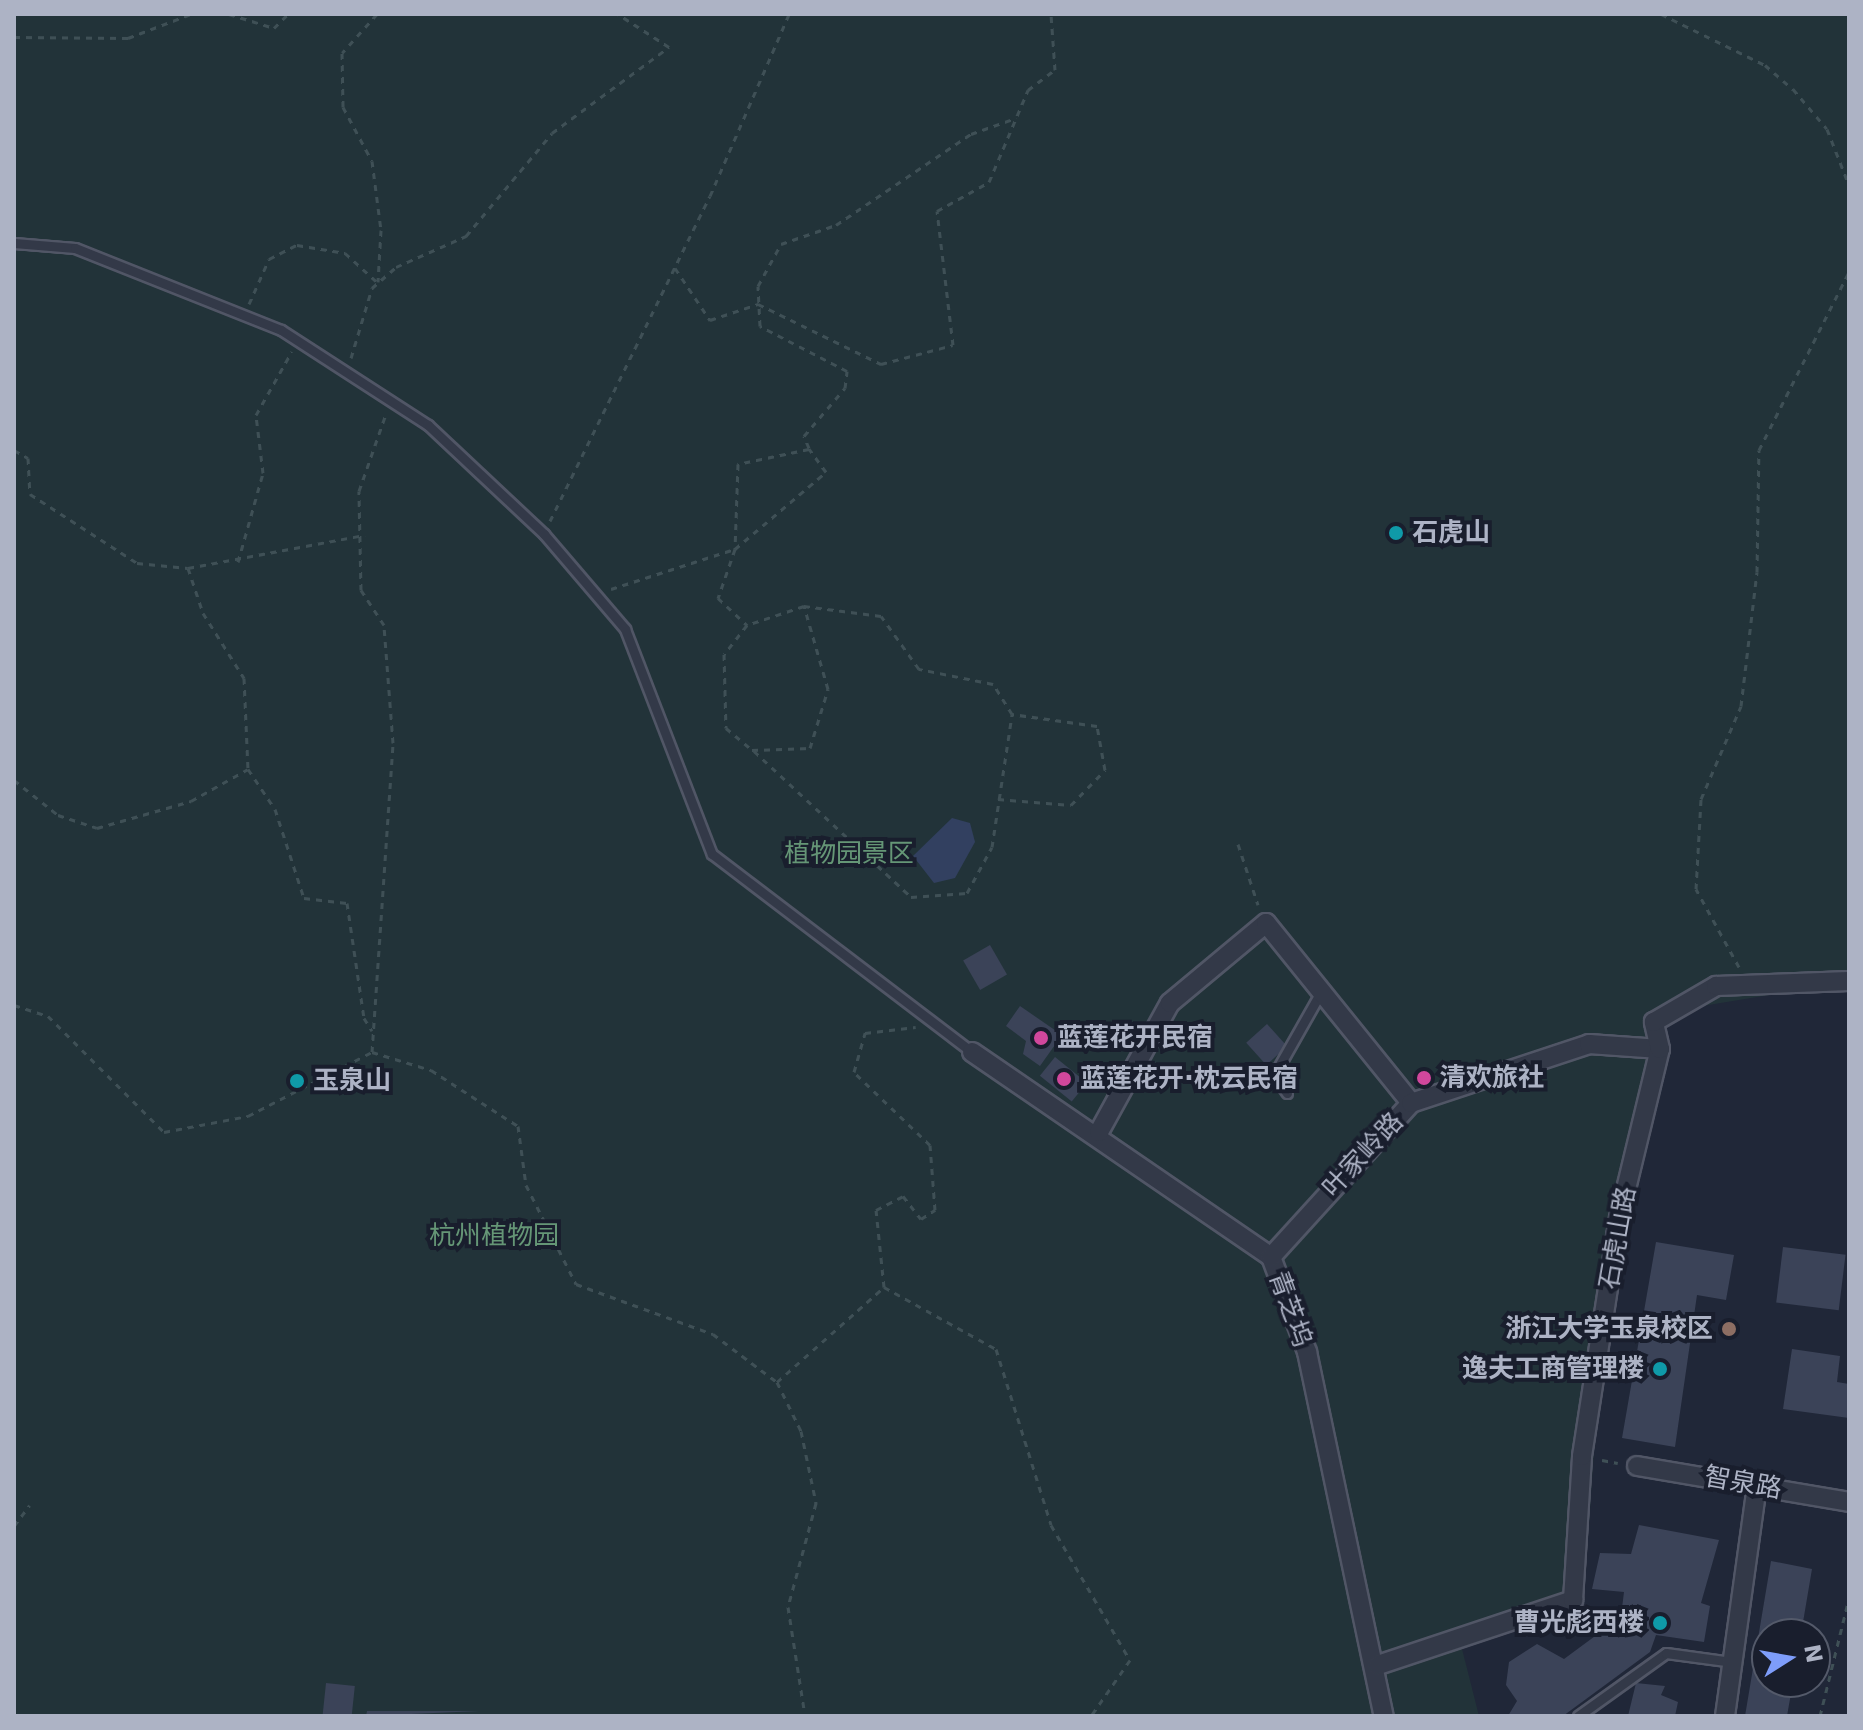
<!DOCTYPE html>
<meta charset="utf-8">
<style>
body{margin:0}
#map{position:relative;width:1863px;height:1730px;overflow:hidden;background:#202738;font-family:"DejaVu Sans","Noto Sans SC",sans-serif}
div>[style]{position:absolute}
.green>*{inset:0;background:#223339}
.water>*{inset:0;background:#324060}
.building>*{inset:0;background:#3b4358;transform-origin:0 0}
.path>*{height:3px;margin-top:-1.5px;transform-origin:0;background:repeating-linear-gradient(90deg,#3f5056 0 6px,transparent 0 12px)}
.roads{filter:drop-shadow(2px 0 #515666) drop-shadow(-2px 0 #515666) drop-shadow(0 2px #515666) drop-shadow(0 -2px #515666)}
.service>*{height:9px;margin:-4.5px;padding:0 4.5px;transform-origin:4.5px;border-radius:4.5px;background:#333948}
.minor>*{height:18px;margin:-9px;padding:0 9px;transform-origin:9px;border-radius:9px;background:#333948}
.dots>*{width:22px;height:22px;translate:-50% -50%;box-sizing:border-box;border:4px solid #191e2d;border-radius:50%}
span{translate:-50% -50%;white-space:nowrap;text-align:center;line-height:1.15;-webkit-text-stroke:8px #191e2d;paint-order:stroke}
.poi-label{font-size:26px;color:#adb3c5;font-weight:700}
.left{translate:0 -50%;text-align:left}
.right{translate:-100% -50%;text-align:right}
.park-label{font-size:26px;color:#659676}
.street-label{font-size:26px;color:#adb3c5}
.frame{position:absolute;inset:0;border:16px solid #adb3c5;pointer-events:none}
.north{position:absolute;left:1751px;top:1618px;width:80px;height:80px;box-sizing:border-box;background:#191e2d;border:2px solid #545a6a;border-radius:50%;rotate:79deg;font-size:22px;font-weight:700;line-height:32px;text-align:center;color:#adb3c5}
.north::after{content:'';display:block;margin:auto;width:28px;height:36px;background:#7e9dfa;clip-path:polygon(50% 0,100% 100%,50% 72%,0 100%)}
</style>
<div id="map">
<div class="green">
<div style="clip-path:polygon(14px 14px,1849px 14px,1849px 982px,1678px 1010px,1666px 1026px,1600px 1367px,1584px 1594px,1458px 1633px,1479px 1716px,14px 1716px)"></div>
</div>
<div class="water">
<div style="clip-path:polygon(952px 818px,970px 823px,975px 842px,955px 878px,934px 883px,913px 856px)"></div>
</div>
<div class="building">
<div style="left:990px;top:945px;width:34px;height:31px;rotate:60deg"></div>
<div style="clip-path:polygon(1020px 1006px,1062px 1035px,1040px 1066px,1023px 1054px,1026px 1041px,1006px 1026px)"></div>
<div style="left:1267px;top:1024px;width:30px;height:28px;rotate:48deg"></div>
<div style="left:1055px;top:1057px;width:41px;height:24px;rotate:39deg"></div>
<div style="clip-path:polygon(1656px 1242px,1734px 1255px,1726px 1300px,1697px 1295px,1675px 1447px,1622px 1438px)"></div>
<div style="left:1783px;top:1247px;width:63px;height:56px;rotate:7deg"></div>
<div style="clip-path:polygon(1792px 1349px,1840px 1356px,1837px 1382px,1849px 1384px,1849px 1418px,1783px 1409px)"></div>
<div style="clip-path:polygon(1639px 1525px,1719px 1540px,1701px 1603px,1710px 1606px,1704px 1642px,1656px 1635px,1650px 1652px,1563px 1716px,1508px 1716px,1517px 1701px,1506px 1685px,1509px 1662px,1537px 1644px,1564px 1659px,1629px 1611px,1622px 1608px,1624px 1592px,1592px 1589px,1600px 1553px,1631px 1554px)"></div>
<div style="clip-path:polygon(1771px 1561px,1812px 1569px,1801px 1634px,1767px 1634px,1767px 1682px,1793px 1682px,1787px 1716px,1745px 1716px)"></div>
<div style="left:326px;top:1683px;width:29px;height:33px;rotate:6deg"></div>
<div style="clip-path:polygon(1636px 1683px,1665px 1686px,1661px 1695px,1678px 1702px,1675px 1716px,1628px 1716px)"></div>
<div style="clip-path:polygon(367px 1711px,480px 1711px,366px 1716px)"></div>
</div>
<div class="path">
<div style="left:229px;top:14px;width:47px;rotate:17.3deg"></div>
<div style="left:274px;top:28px;width:20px;rotate:-45deg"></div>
<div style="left:377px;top:14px;width:52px;rotate:131.9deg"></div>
<div style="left:342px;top:53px;width:54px;rotate:88.9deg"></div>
<div style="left:343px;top:107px;width:61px;rotate:61.8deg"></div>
<div style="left:372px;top:161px;width:70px;rotate:82.6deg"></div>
<div style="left:381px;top:230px;width:52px;rotate:93.3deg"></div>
<div style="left:1661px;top:14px;width:116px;rotate:26.1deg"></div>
<div style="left:1765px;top:65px;width:37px;rotate:41deg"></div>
<div style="left:1793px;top:89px;width:52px;rotate:49.6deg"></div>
<div style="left:1827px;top:129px;width:60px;rotate:68.6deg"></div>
<div style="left:14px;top:37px;width:114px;rotate:0.5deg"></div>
<div style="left:128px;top:38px;width:67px;rotate:-20.9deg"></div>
<div style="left:675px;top:268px;width:63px;rotate:56.1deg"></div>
<div style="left:710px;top:320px;width:51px;rotate:-18.4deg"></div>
<div style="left:758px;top:304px;width:137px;rotate:26deg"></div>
<div style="left:881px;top:364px;width:74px;rotate:-14.8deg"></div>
<div style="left:953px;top:345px;width:135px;rotate:-96.8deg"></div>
<div style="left:937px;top:211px;width:60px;rotate:-29.1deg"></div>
<div style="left:989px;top:182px;width:100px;rotate:-67deg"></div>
<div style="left:1028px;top:90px;width:34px;rotate:-37deg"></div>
<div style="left:1055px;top:70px;width:56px;rotate:-94.1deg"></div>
<div style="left:249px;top:304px;width:49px;rotate:-66deg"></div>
<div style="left:269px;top:259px;width:31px;rotate:-27deg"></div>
<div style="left:297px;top:245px;width:49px;rotate:9.5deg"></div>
<div style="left:345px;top:253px;width:43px;rotate:42.2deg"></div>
<div style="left:351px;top:358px;width:73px;rotate:-73.3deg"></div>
<div style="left:372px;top:288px;width:32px;rotate:-41deg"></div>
<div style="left:396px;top:267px;width:77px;rotate:-23.9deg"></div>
<div style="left:466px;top:236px;width:134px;rotate:-50.1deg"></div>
<div style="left:552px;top:133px;width:145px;rotate:-36.3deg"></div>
<div style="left:669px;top:47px;width:61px;rotate:-147.1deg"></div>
<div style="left:809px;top:448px;width:13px;rotate:-113deg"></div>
<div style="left:804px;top:436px;width:63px;rotate:-49.5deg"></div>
<div style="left:845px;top:388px;width:17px;rotate:-83deg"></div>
<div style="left:847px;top:371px;width:98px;rotate:-152.7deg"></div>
<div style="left:760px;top:326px;width:40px;rotate:-92.9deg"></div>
<div style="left:758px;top:286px;width:48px;rotate:-61.3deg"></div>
<div style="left:781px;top:244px;width:58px;rotate:-19.1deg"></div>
<div style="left:836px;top:225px;width:163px;rotate:-34deg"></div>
<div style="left:971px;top:134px;width:48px;rotate:-19.6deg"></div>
<div style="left:14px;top:450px;width:16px;rotate:30deg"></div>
<div style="left:28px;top:458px;width:36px;rotate:87deg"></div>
<div style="left:30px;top:494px;width:127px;rotate:32.8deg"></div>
<div style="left:137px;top:563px;width:51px;rotate:5.6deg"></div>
<div style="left:188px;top:568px;width:47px;rotate:71.6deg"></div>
<div style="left:203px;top:613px;width:77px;rotate:57.8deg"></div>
<div style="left:244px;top:678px;width:91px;rotate:87.5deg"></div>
<div style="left:248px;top:769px;width:48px;rotate:56deg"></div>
<div style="left:275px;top:809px;width:94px;rotate:72deg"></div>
<div style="left:304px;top:898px;width:43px;rotate:6.6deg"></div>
<div style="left:347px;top:903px;width:116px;rotate:81.6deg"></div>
<div style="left:364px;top:1018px;width:15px;rotate:58deg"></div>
<div style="left:550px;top:521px;width:362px;rotate:-63.8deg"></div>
<div style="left:710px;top:196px;width:198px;rotate:-66.5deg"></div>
<div style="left:238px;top:562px;width:92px;rotate:-74.3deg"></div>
<div style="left:263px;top:473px;width:58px;rotate:-96.9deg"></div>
<div style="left:256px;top:415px;width:73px;rotate:-60.6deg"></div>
<div style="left:188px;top:568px;width:180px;rotate:-10.6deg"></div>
<div style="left:611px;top:589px;width:130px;rotate:-17.9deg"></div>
<div style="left:735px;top:549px;width:119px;rotate:-40.2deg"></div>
<div style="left:826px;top:472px;width:29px;rotate:-126deg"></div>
<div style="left:809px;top:449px;width:73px;rotate:168.1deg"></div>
<div style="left:738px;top:464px;width:85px;rotate:92deg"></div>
<div style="left:735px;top:549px;width:52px;rotate:109.1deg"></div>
<div style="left:718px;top:598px;width:40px;rotate:43deg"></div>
<div style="left:747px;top:625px;width:37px;rotate:128deg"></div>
<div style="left:724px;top:654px;width:74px;rotate:88.5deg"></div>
<div style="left:726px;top:728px;width:34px;rotate:40deg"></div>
<div style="left:752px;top:750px;width:58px;rotate:-2deg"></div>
<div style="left:810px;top:748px;width:62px;rotate:-73deg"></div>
<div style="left:828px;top:689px;width:86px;rotate:-106.1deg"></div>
<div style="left:804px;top:606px;width:60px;rotate:161.6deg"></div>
<div style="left:754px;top:751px;width:214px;rotate:42.9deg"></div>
<div style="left:911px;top:897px;width:56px;rotate:-4.1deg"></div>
<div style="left:967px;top:893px;width:52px;rotate:-61.5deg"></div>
<div style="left:992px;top:847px;width:134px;rotate:-81.4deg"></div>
<div style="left:1012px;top:714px;width:36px;rotate:-122deg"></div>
<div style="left:993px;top:684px;width:76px;rotate:-168.5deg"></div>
<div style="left:919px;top:669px;width:65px;rotate:-125.6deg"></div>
<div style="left:881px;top:616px;width:78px;rotate:-172.6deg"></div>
<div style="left:14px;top:780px;width:56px;rotate:38.5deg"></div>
<div style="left:58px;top:815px;width:41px;rotate:18.4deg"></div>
<div style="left:97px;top:828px;width:98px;rotate:-16deg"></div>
<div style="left:191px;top:801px;width:65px;rotate:-29.3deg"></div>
<div style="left:998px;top:799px;width:73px;rotate:4.7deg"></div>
<div style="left:1071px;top:805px;width:49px;rotate:-45.8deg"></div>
<div style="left:1105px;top:770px;width:45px;rotate:-100.3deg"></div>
<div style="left:1097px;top:726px;width:86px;rotate:-172deg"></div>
<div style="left:1238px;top:844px;width:64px;rotate:71.8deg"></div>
<div style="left:1739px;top:967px;width:89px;rotate:-118.9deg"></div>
<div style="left:1696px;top:889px;width:90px;rotate:-86.8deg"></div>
<div style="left:1701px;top:799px;width:101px;rotate:-66.7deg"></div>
<div style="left:1741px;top:706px;width:135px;rotate:-83.2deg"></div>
<div style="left:1757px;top:572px;width:122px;rotate:-89.1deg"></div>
<div style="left:1759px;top:450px;width:199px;rotate:-63.2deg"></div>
<div style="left:14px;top:1005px;width:36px;rotate:18deg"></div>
<div style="left:48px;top:1016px;width:164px;rotate:45deg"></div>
<div style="left:164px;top:1132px;width:86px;rotate:-10.8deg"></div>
<div style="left:248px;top:1116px;width:140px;rotate:-27.3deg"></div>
<div style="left:372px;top:1052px;width:310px;rotate:-86.1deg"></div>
<div style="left:393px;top:743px;width:118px;rotate:-94.4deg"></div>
<div style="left:384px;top:625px;width:42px;rotate:-123.3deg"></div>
<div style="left:361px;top:590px;width:99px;rotate:-91.2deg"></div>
<div style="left:359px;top:491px;width:82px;rotate:-70.7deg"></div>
<div style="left:372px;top:1052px;width:62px;rotate:17deg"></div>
<div style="left:431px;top:1070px;width:103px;rotate:32.8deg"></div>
<div style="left:518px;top:1126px;width:60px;rotate:82.3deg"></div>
<div style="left:526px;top:1185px;width:111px;rotate:63.2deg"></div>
<div style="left:576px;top:1284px;width:146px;rotate:20.1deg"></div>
<div style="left:713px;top:1334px;width:80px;rotate:36.9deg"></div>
<div style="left:777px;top:1382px;width:55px;rotate:63.9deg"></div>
<div style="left:801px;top:1431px;width:74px;rotate:78.2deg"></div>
<div style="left:816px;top:1503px;width:108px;rotate:105.1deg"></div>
<div style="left:788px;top:1607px;width:110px;rotate:81.1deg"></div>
<div style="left:884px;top:1287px;width:128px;rotate:29deg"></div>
<div style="left:996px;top:1349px;width:184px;rotate:72.6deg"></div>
<div style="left:1051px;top:1525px;width:156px;rotate:59.7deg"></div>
<div style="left:1130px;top:1660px;width:68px;rotate:124.9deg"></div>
<div style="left:777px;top:1382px;width:143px;rotate:-41.6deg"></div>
<div style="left:884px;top:1287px;width:77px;rotate:-95.9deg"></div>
<div style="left:876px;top:1210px;width:30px;rotate:-27deg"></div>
<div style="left:903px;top:1196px;width:29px;rotate:52deg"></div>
<div style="left:921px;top:1219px;width:17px;rotate:-33deg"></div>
<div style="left:935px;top:1210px;width:65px;rotate:-94.4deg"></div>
<div style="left:930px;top:1145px;width:105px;rotate:-136.2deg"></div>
<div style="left:854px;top:1072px;width:41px;rotate:-74.2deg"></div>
<div style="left:865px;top:1033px;width:51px;rotate:-6.7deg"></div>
<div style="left:1602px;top:1460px;width:16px;rotate:11deg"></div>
<div style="left:14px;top:1526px;width:26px;rotate:-53deg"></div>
<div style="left:126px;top:1716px;width:112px"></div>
<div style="left:1820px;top:1716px;width:122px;rotate:-76.2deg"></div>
</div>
<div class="roads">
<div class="service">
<div style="left:14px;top:243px;width:61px;rotate:4.7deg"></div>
<div style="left:75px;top:248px;width:222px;rotate:21.7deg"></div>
<div style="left:281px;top:330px;width:175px;rotate:32.9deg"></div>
<div style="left:428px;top:425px;width:159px;rotate:43.2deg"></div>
<div style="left:544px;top:534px;width:125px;rotate:49.5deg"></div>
<div style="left:625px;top:629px;width:241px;rotate:68.9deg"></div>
<div style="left:712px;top:854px;width:327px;rotate:37.3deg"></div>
<div style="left:1287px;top:1093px;width:22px;rotate:-126deg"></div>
<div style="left:1274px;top:1075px;width:95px;rotate:-60.5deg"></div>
<div style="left:1578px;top:1716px;width:108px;rotate:-35.6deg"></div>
<div style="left:1666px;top:1653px;width:68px;rotate:7.7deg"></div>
</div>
<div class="minor">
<div style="left:972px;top:1052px;width:363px;rotate:34.4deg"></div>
<div style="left:1271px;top:1257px;width:102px;rotate:69.2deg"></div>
<div style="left:1307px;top:1352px;width:372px;rotate:78.1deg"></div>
<div style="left:1099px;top:1132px;width:147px;rotate:-61.2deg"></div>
<div style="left:1170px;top:1003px;width:125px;rotate:-39.8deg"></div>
<div style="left:1266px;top:923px;width:231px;rotate:51.1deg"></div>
<div style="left:1271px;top:1257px;width:208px;rotate:-47.7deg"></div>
<div style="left:1411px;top:1103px;width:188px;rotate:-18.3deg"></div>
<div style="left:1589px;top:1044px;width:71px;rotate:4deg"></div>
<div style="left:1637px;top:1466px;width:215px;rotate:9.6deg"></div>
<div style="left:1378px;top:1665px;width:206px;rotate:-18.4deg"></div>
<div style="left:1573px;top:1600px;width:144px;rotate:-86.4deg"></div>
<div style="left:1582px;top:1456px;width:241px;rotate:-81.2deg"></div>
<div style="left:1619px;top:1218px;width:174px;rotate:-76.4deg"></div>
<div style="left:1660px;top:1049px;width:28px;rotate:-103deg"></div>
<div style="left:1654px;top:1022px;width:72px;rotate:-30.1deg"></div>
<div style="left:1716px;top:986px;width:133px;rotate:-2.2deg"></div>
<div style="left:1725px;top:1716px;width:233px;rotate:-82.1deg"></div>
</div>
</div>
<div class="dots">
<div style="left:1396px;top:533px;background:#0f9aa8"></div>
<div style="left:1041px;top:1038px;background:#d1479c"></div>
<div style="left:1424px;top:1078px;background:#d1479c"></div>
<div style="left:1064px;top:1079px;background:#d1479c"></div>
<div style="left:297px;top:1081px;background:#0f9aa8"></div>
<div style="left:1729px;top:1329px;background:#8d6e63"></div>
<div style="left:1660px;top:1369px;background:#0f9aa8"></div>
<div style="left:1660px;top:1623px;background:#0f9aa8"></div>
</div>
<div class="poi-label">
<span class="left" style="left:1412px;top:533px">石虎山</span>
<span class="left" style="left:1057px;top:1038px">蓝莲花开民宿</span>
<span class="left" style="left:1440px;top:1078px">清欢旅社</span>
<span class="left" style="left:1080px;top:1079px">蓝莲花开·枕云民宿</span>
<span class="left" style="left:313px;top:1081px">玉泉山</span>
<span class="right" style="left:1713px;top:1329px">浙江大学玉泉校区</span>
<span class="right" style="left:1644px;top:1369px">逸夫工商管理楼</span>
<span class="right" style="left:1644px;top:1623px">曹光彪西楼</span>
</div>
<div class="park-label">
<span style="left:849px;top:854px">植物园景区</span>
<span style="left:494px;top:1236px">杭州植物园</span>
</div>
<div class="street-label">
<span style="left:1363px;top:1155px;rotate:-47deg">叶家岭路</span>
<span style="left:1618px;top:1238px;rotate:-80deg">石虎山路</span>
<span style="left:1290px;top:1309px;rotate:70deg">青芝坞</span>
<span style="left:1743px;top:1483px;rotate:10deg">智泉路</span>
</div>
<div class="frame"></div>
<div class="north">N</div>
</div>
